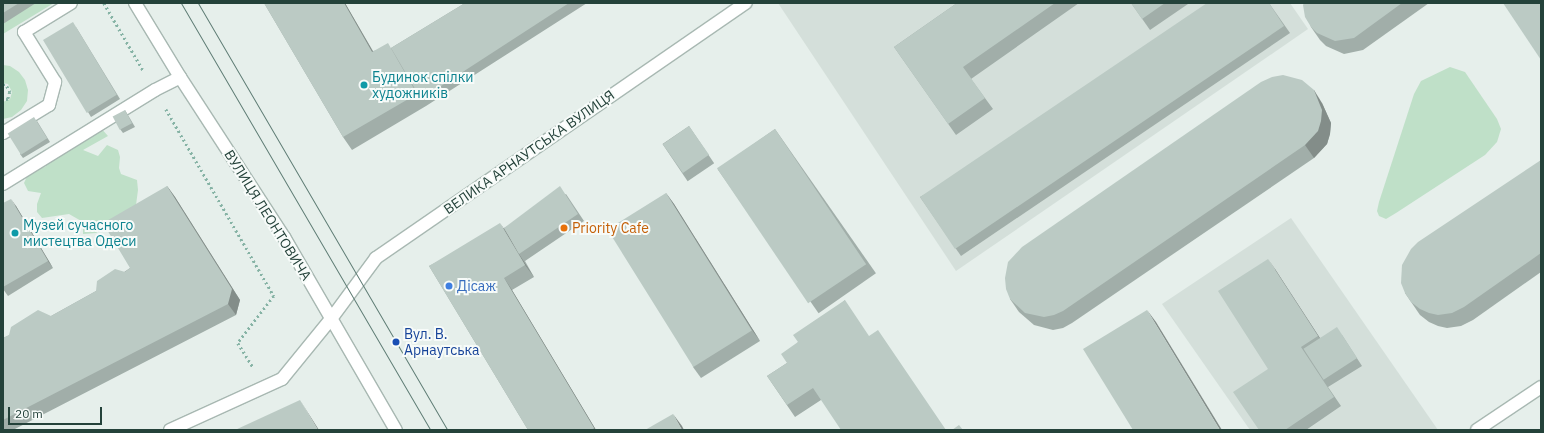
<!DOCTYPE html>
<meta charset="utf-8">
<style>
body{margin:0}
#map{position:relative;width:1544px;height:433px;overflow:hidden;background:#e6efeb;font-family:"IBM Plex Sans",sans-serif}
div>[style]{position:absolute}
.built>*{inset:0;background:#d4dfda}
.green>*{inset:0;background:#bfe0c8}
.path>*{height:2.5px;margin-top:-1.25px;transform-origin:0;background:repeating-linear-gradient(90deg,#86b3a5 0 2px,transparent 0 5px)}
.roads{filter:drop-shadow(1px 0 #a8b8b2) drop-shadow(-1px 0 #a8b8b2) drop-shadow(0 1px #a8b8b2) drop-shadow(0 -1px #a8b8b2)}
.lane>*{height:12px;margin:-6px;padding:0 6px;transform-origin:6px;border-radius:6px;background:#fff}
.street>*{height:12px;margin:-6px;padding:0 6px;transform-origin:6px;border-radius:6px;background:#fff}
.secondary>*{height:12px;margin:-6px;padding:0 6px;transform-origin:6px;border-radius:6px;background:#fff}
.tram>*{height:1px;margin:-0.5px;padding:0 0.5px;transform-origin:0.5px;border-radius:0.5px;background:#5f7d75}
.wall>*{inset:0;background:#a1aea9;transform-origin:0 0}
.shaded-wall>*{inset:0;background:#838d89}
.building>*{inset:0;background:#bbcac4;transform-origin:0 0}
.dots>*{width:11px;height:11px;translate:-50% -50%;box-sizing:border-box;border:2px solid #f7fbf9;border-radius:50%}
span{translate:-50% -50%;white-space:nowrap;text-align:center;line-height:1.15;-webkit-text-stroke:4px #f7fbf9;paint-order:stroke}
.culture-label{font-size:14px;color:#0d838f}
.left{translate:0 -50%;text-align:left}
.street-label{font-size:14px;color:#24423a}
.food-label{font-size:14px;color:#c56008}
.shop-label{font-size:14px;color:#366cbe}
.transit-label{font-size:14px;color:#164399}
.frame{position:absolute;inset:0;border:4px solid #24423a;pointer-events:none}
.scale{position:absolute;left:8px;top:407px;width:94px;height:18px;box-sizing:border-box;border:2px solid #24423a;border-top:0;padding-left:5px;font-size:12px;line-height:14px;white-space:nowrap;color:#24423a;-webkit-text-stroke:3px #f7fbf9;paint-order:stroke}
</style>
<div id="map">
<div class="built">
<div style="clip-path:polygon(778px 3px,1290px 3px,1308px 29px,956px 271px)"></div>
<div style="clip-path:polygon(1291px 218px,1438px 430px,1250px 430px,1162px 304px)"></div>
</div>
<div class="green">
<div style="clip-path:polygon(3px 3px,54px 3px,3px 34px)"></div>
<div style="clip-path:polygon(3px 65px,10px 66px,19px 72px,25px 80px,28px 90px,27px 101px,21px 110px,12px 117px,3px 119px,3px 102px,10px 99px,12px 92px,8px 84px,3px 83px)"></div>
<div style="clip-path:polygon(1450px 67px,1465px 72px,1497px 119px,1501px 129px,1497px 142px,1485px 155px,1396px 213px,1386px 219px,1379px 216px,1377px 211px,1379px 202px,1414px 94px,1421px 81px)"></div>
<div style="clip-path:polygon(99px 126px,108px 136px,83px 150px,98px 156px,107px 145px,118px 150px,120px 157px,119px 168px,121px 174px,137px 180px,138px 190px,136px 205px,96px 233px,83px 234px,83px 222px,69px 214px,42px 218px,37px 212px,37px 204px,41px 193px,28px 191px,24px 183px,30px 170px,45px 167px,52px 157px)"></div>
</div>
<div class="path">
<div style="left:104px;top:3px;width:78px;rotate:59.8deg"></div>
<div style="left:3px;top:84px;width:4px;rotate:27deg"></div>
<div style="left:7px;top:86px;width:7px;rotate:63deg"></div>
<div style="left:10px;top:92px;width:7px;rotate:106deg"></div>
<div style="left:8px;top:99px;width:5px;rotate:158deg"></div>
<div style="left:166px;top:109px;width:216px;rotate:60deg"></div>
<div style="left:274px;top:296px;width:59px;rotate:127.5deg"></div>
<div style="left:238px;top:343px;width:28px;rotate:58deg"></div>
</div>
<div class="roads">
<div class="lane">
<div style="left:3px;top:133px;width:54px;rotate:-31.3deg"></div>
<div style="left:49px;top:105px;width:24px;rotate:-75deg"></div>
<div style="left:55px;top:82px;width:59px;rotate:-121.8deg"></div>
<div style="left:24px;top:32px;width:55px;rotate:-31.7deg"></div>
<div style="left:3px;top:184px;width:179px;rotate:-31.7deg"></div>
<div style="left:155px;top:90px;width:28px;rotate:-27deg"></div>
</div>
<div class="street">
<div style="left:170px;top:430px;width:123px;rotate:-24.5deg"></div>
<div style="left:282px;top:379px;width:77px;rotate:-50.8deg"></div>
<div style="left:1477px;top:430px;width:77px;rotate:-33.9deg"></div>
</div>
<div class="secondary">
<div style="left:135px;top:3px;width:87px;rotate:58.7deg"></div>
<div style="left:180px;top:77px;width:191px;rotate:57deg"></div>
<div style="left:284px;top:237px;width:223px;rotate:59.9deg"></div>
<div style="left:331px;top:319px;width:76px;rotate:-53.6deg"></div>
<div style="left:376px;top:258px;width:449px;rotate:-34.6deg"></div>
</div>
</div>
<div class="tram">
<div style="left:181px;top:3px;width:495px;rotate:59.7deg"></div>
<div style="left:198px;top:3px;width:495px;rotate:59.7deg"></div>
</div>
<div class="wall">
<div style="clip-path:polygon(3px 3px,36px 3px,3px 24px)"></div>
<div style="clip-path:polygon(264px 3px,345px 3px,373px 51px,391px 48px,465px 3px,587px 3px,426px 106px,352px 150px,343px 137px)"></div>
<div style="clip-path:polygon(957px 3px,1079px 3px,971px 79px,993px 109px,956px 135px,894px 47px)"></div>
<div style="clip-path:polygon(1131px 3px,1187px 3px,1188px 4px,1150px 30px)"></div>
<div style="clip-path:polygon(1269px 3px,1290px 33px,961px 256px,920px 197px)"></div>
<div style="clip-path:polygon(1304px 3px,1429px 3px,1363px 50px,1344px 54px,1326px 46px,1320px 40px,1311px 27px)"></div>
<div style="clip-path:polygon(76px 27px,120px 99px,91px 117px,88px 112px)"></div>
<div style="clip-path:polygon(1322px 103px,1331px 123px,1330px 134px,1327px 144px,1314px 158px,1072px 323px,1063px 328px,1053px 330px,1034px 325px,1019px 312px,1010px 299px)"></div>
<div style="clip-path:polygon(125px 110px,135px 127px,123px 133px,120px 129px)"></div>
<div style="clip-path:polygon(37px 121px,50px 142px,23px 158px,20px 154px)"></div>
<div style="left:689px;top:126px;width:45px;height:32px;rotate:56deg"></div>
<div style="left:775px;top:129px;width:176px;height:70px;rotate:55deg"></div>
<div style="clip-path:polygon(1541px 160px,1541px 272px,1473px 320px,1461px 326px,1447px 328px,1438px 326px,1429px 322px,1420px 315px,1405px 293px)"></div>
<div style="clip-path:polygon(167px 186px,175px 197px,240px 300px,236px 315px,13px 430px,3px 430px,3px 338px,51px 316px,96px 291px,130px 268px)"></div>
<div style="clip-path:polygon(666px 193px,674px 204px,760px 341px,701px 378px,693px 367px)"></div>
<div style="clip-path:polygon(566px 194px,584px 221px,525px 261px,534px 277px,512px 290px,596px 430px,528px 430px,429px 266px,504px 228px)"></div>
<div style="clip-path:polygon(3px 203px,16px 206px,53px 268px,8px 296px,3px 289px)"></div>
<div style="clip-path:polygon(1275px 269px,1320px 338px,1342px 335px,1362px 366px,1328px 387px,1341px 406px,1306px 430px,1259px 430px,1268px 369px)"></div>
<div style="clip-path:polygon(845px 300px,821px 400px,795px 417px,767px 376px,787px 363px,798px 342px)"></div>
</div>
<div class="shaded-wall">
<div style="clip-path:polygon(344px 3px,345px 3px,380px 64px,372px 52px)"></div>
<div style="clip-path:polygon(1314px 90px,1322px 103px,1331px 123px,1330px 134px,1327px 144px,1314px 158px,1305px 145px)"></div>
<div style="clip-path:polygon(167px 186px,175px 197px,240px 300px,236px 315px,228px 304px)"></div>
<div style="clip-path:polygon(666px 193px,674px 204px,760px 341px,752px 330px)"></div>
<div style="clip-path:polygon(11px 199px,16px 206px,53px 268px,48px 261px)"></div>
<div style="clip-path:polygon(500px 223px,509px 236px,519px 254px,534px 277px,525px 265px)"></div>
<div style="clip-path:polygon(1268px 259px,1275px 269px,1325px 346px,1318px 336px)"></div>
<div style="clip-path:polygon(504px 278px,512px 290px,596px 430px,595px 430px)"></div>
<div style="clip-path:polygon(1147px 310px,1156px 322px,1222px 430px,1220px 430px)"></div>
<div style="clip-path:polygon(300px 400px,305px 408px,319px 430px,318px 430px)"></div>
<div style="clip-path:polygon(673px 414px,682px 426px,684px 430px,682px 430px)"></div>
</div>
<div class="building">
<div style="clip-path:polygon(3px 3px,19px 3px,3px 13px)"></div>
<div style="clip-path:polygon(264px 3px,344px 3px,372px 52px,388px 43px,417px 94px,343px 137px)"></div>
<div style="clip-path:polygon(465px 3px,569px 3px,421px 99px,391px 48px)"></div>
<div style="clip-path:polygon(957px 3px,1055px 3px,963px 67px,985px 98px,948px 124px,894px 47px)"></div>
<div style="clip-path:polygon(1131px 3px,1165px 3px,1142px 19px)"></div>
<div style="clip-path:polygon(1207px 3px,1269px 3px,1284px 26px,955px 249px,920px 197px)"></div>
<div style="clip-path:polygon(1304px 3px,1402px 3px,1354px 38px,1335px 41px,1317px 33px,1311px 27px,1305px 17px,1303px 5px)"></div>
<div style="clip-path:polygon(1503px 3px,1541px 3px,1541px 60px)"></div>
<div style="left:73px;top:22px;width:85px;height:35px;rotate:59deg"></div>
<div style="clip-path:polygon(1283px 75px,1302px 80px,1314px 90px,1322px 110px,1321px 121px,1318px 131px,1305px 145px,1063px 311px,1054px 315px,1044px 317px,1025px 313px,1010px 299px,1006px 289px,1005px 278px,1008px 262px,1022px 247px,1261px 82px,1272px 77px)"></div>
<div style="left:125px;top:110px;width:15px;height:14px;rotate:62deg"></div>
<div style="left:34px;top:117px;width:25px;height:31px;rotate:58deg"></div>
<div style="left:689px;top:126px;width:35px;height:32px;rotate:55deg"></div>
<div style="left:775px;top:129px;width:163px;height:70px;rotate:56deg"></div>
<div style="clip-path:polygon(1541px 160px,1541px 253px,1464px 307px,1452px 313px,1438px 315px,1429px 313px,1420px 309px,1411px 302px,1405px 293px,1401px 283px,1402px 265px,1411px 249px,1418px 242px)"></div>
<div style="clip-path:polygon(167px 186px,232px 289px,228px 304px,3px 420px,3px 338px,9px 335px,11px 327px,38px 310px,51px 316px,96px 291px,97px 281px,115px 269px,125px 272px,130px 268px,103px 223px)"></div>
<div style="clip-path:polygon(560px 186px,578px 214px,519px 254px,504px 228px)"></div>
<div style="left:666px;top:193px;width:162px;height:69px;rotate:58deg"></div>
<div style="clip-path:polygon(11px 199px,48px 261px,3px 287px,3px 203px)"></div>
<div style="clip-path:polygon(500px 223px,525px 265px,504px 278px,594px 428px,591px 430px,528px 430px,429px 266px)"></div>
<div style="clip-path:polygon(1268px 259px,1318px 336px,1301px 347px,1334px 397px,1285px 430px,1259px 430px,1233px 392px,1268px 369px,1218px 291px)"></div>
<div style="clip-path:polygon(845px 300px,869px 336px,878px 330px,946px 430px,841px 430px,813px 388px,787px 405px,767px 376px,787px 363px,781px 354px,798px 342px,793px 335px)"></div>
<div style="clip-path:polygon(1147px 310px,1220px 430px,1133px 430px,1083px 349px)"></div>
<div style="left:1337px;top:327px;width:37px;height:40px;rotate:57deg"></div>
<div style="clip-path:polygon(300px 400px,318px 430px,235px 430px)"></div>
<div style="clip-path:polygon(673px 414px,682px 430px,645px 430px)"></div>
<div style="clip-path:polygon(959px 425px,963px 430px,952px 430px)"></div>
</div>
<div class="dots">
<div style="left:364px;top:85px;background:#0f9aa8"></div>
<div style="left:564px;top:228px;background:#e8710a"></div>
<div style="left:15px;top:233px;background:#0f9aa8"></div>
<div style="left:449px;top:286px;background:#3f7fe0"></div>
<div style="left:396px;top:342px;background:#1a4fb4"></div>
</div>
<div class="culture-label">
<span class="left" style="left:372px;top:85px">Будинок спілки<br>художників</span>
<span class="left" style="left:23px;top:233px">Музей сучасного<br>мистецтва Одеси</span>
</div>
<div class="street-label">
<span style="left:529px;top:152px;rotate:-35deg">ВЕЛИКА АРНАУТСЬКА ВУЛИЦЯ</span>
<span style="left:268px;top:215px;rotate:58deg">ВУЛИЦЯ ЛЕОНТОВИЧА</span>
</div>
<div class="food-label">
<span class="left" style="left:572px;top:228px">Priority Cafe</span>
</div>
<div class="shop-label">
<span class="left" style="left:457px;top:286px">Дісаж</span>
</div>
<div class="transit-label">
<span class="left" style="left:404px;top:342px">Вул. В.<br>Арнаутська</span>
</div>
<div class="frame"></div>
<div class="scale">20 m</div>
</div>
